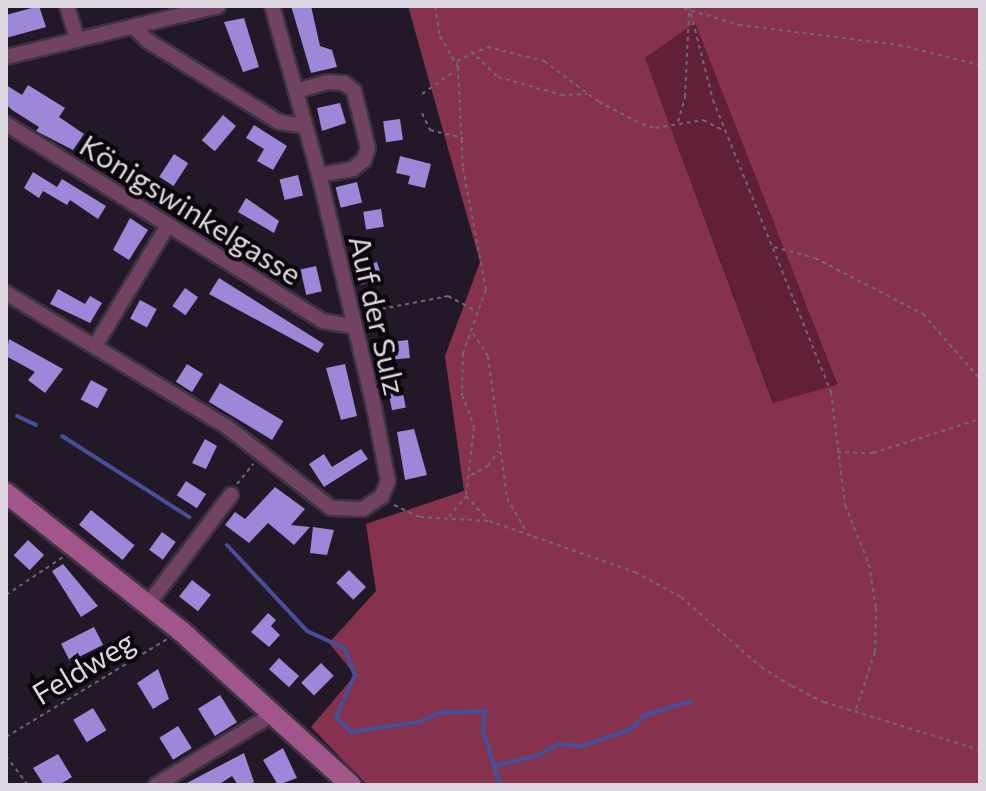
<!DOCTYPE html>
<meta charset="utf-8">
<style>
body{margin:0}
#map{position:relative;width:986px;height:791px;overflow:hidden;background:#231827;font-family:Commissioner,sans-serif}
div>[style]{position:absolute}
.green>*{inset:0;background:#612037}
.forest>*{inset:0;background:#86324f}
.stream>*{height:4px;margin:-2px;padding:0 2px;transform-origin:2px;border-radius:2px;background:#44519a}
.building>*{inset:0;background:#9c87d8;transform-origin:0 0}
.path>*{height:2px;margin-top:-1px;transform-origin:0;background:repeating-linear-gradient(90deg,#716774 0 4px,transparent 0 8px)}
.roads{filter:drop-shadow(2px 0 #3d3341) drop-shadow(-2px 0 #3d3341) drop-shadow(0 2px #3d3341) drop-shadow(0 -2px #3d3341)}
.street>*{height:14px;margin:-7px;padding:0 7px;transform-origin:7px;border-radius:7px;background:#724263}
.secondary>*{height:20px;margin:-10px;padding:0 10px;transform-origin:10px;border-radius:10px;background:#a1558b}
span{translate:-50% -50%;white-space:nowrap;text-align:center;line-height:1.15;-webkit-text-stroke:8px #0a060b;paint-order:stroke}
.street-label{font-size:30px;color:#ded7e1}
.frame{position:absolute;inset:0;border:8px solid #ded7e1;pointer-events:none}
</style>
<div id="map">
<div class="green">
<div style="clip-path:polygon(695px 23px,837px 385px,774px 404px,645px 58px)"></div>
</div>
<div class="forest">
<div style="clip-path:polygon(evenodd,408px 6px,980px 6px,980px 785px,367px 785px,311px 727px,355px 675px,329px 643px,376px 591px,366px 524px,464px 491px,445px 356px,480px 262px,408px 6px,695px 23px,837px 384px,836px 385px,773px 403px,645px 58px,695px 23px)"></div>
</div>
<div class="stream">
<div style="left:17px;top:416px;width:21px;rotate:25deg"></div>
<div style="left:62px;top:436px;width:151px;rotate:32.5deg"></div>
<div style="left:227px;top:545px;width:117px;rotate:47.1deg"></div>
<div style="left:307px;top:631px;width:41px;rotate:24.7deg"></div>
<div style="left:344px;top:648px;width:29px;rotate:68deg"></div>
<div style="left:355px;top:675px;width:46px;rotate:114.3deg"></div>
<div style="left:336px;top:717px;width:21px;rotate:45deg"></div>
<div style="left:351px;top:732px;width:69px;rotate:-8.4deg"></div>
<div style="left:419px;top:722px;width:21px;rotate:-25deg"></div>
<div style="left:438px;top:713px;width:47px;rotate:-2.4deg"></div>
<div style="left:485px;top:711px;width:20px;rotate:96deg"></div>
<div style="left:483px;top:731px;width:57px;rotate:72.5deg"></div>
<div style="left:494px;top:766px;width:46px;rotate:-13.7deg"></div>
<div style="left:539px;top:755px;width:22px;rotate:-30deg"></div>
<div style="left:558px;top:744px;width:25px;rotate:5deg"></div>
<div style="left:583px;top:746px;width:51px;rotate:-19.5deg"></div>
<div style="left:631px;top:729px;width:20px;rotate:-45deg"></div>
<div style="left:645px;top:715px;width:48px;rotate:-16.9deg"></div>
</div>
<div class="building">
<div style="clip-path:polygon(39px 6px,46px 27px,6px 38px,6px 15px)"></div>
<div style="clip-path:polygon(291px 6px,311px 6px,320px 46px,332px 50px,337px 67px,311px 73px)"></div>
<div style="clip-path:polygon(244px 18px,259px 67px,243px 72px,224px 22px)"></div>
<div style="clip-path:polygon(6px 85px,22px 95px,28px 85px,65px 108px,59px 117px,84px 134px,73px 150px,36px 131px,39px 127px,12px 110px,6px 104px)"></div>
<div style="clip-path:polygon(340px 103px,346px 123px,322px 131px,317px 108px)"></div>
<div style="left:223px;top:115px;width:17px;height:33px;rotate:40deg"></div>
<div style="left:400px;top:119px;width:21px;height:17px;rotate:82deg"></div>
<div style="clip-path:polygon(254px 125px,287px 146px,273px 170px,257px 161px,264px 149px,246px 138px)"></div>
<div style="left:174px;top:154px;width:17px;height:27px;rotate:33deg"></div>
<div style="clip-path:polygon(400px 156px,431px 164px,425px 188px,408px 184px,410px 176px,396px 173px)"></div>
<div style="clip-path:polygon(33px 172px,57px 187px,62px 179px,106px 206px,98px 219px,70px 200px,67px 205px,43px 191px,39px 198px,24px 188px)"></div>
<div style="left:298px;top:175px;width:21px;height:19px;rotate:76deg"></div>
<div style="left:357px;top:182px;width:21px;height:22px;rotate:76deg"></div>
<div style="clip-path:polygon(246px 198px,279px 221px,274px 233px,238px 212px)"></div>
<div style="left:381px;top:209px;width:18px;height:18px;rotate:81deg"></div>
<div style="clip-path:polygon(130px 218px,148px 230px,129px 260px,113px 250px)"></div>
<div style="left:377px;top:262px;width:17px;height:22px;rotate:73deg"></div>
<div style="left:316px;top:266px;width:26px;height:16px;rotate:77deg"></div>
<div style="clip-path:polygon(219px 278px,324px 344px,318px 353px,209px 294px)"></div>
<div style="left:185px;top:288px;width:16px;height:22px;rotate:35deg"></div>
<div style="clip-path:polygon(58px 289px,85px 304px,90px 296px,102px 303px,90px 323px,50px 304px)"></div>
<div style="left:140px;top:300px;width:19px;height:21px;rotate:28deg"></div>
<div style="clip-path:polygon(9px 339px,63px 369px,45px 393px,28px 380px,35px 372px,6px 356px)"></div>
<div style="left:408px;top:340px;width:18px;height:26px;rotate:84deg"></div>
<div style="left:187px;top:364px;width:19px;height:21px;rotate:32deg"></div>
<div style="clip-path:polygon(345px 364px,357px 416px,341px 420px,326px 368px)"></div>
<div style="left:91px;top:380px;width:19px;height:22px;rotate:28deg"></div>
<div style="left:220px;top:383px;width:74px;height:22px;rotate:31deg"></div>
<div style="left:401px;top:383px;width:25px;height:14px;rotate:79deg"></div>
<div style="clip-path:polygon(414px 429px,427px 475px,405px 480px,397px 432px)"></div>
<div style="clip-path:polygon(205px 439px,217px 446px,206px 469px,192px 463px)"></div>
<div style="clip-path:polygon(361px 449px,368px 459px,324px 487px,309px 464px,324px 454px,332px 467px)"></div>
<div style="left:186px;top:481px;width:24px;height:17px;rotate:33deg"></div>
<div style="clip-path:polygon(275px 487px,305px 509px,291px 525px,310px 527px,294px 545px,268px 523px,249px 543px,225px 525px,235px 512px,245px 519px)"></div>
<div style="left:91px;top:510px;width:56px;height:19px;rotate:39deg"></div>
<div style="clip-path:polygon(313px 527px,334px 530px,327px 555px,310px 553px)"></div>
<div style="left:162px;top:532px;width:17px;height:22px;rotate:36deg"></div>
<div style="left:28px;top:540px;width:22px;height:21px;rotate:43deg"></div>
<div style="clip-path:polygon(63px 564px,98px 606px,81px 617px,52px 571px)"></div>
<div style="left:349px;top:570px;width:24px;height:18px;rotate:45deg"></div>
<div style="left:192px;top:580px;width:24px;height:21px;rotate:38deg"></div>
<div style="clip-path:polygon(268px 613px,276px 620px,271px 626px,280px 635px,269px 647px,251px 632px)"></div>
<div style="left:94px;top:627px;width:20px;height:37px;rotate:63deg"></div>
<div style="left:279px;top:658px;width:27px;height:15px;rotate:42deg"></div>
<div style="left:321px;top:663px;width:18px;height:28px;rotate:45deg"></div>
<div style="clip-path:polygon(158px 669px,169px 699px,153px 709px,137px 683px)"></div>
<div style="left:220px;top:695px;width:32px;height:26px;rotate:58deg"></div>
<div style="left:93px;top:708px;width:26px;height:23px;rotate:59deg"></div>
<div style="left:178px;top:726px;width:26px;height:22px;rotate:58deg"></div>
<div style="clip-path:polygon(283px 748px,297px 778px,278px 785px,263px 760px)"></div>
<div style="clip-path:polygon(244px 753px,254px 782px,248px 785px,238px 785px,232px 776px,218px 785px,183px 785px)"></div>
<div style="clip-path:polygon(58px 754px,72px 777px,59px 785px,44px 785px,33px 768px)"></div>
</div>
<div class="path">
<div style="left:435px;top:6px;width:30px;rotate:81deg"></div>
<div style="left:440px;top:36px;width:36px;rotate:60deg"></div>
<div style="left:458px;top:67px;width:101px;rotate:87.2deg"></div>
<div style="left:463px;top:168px;width:124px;rotate:79.3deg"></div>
<div style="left:486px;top:290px;width:67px;rotate:110.1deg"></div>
<div style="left:463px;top:353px;width:42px;rotate:91.4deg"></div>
<div style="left:462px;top:395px;width:34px;rotate:69deg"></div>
<div style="left:474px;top:427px;width:69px;rotate:96.6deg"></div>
<div style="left:466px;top:496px;width:33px;rotate:47deg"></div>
<div style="left:676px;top:6px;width:66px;rotate:16.8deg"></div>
<div style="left:739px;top:25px;width:161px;rotate:7.1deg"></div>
<div style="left:899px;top:45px;width:83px;rotate:13.9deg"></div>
<div style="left:689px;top:6px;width:97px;rotate:75.7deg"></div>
<div style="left:713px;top:100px;width:315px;rotate:68deg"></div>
<div style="left:831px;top:392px;width:114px;rotate:82.9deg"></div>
<div style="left:845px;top:505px;width:64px;rotate:67.9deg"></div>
<div style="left:869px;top:564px;width:45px;rotate:81deg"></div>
<div style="left:876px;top:608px;width:44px;rotate:91.3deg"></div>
<div style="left:875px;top:652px;width:63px;rotate:108.4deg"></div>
<div style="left:471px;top:51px;width:37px;rotate:44deg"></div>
<div style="left:498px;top:77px;width:66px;rotate:15.9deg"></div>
<div style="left:561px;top:95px;width:26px;rotate:-2deg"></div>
<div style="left:457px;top:61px;width:33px;rotate:-25deg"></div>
<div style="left:487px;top:47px;width:59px;rotate:13.8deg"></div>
<div style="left:544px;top:61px;width:69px;rotate:36.7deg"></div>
<div style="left:599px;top:102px;width:48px;rotate:27.1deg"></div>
<div style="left:642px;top:124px;width:14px;rotate:17deg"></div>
<div style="left:655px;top:128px;width:49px;rotate:-9.5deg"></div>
<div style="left:703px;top:120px;width:25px;rotate:27deg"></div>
<div style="left:422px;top:94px;width:39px;rotate:-35deg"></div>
<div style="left:422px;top:113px;width:19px;rotate:65deg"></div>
<div style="left:430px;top:130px;width:34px;rotate:14deg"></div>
<div style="left:678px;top:122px;width:26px;rotate:-74deg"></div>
<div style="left:685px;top:97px;width:86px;rotate:-87.3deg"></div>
<div style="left:774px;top:247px;width:42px;rotate:15deg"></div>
<div style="left:815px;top:258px;width:122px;rotate:27.4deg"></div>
<div style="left:923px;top:314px;width:86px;rotate:48.8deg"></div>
<div style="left:366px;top:312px;width:84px;rotate:-11deg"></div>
<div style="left:448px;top:296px;width:30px;rotate:28deg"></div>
<div style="left:473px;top:333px;width:27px;rotate:57deg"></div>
<div style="left:488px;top:356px;width:143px;rotate:82.4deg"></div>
<div style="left:507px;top:498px;width:40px;rotate:60.3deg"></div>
<div style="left:837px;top:452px;width:36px;rotate:2deg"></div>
<div style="left:873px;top:453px;width:112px;rotate:-17.6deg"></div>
<div style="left:471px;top:475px;width:19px;rotate:-28deg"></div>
<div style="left:488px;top:466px;width:18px;rotate:-56deg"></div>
<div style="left:237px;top:484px;width:26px;rotate:-51deg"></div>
<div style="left:394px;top:505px;width:29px;rotate:25deg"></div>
<div style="left:420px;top:517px;width:69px;rotate:3.3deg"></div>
<div style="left:489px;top:521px;width:155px;rotate:19.3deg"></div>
<div style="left:635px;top:572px;width:52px;rotate:28.5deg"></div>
<div style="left:681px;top:597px;width:106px;rotate:41.2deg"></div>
<div style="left:761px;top:667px;width:36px;rotate:32deg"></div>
<div style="left:792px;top:686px;width:36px;rotate:27deg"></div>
<div style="left:824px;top:702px;width:163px;rotate:17.1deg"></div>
<div style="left:449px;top:517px;width:26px;rotate:-51deg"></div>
<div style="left:6px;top:595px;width:69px;rotate:-33.7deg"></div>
<div style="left:6px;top:737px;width:188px;rotate:-31.3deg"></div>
<div style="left:6px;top:756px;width:36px;rotate:53deg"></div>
</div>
<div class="roads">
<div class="street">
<div style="left:67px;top:6px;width:34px;rotate:73deg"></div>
<div style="left:135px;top:28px;width:18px;rotate:45deg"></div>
<div style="left:148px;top:41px;width:154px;rotate:31.7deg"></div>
<div style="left:279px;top:122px;width:26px;rotate:9deg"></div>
<div style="left:6px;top:57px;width:218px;rotate:-13.5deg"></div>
<div style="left:296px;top:91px;width:33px;rotate:-16deg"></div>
<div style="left:328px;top:82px;width:16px;rotate:4deg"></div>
<div style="left:344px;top:83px;width:13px;rotate:39deg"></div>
<div style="left:354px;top:91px;width:59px;rotate:76.2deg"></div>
<div style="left:368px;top:148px;width:13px;rotate:108deg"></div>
<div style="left:364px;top:160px;width:14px;rotate:141deg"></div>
<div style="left:353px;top:169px;width:35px;rotate:170deg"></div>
<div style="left:6px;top:124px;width:373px;rotate:31.9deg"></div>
<div style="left:323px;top:321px;width:29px;rotate:10deg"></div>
<div style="left:6px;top:293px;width:257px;rotate:31.2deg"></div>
<div style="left:226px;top:426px;width:133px;rotate:38deg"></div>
<div style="left:331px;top:508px;width:32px;rotate:2deg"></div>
<div style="left:363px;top:509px;width:23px;rotate:-34deg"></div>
<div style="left:382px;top:496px;width:16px;rotate:-68deg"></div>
<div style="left:388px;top:481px;width:75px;rotate:-100.7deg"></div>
<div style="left:374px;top:407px;width:238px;rotate:-103.3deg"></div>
<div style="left:319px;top:175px;width:175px;rotate:-105.5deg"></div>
<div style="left:95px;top:346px;width:141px;rotate:-58.9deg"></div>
<div style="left:149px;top:603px;width:136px;rotate:-52.8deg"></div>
<div style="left:156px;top:785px;width:139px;rotate:-31.2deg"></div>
</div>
<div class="secondary">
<div style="left:6px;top:493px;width:223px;rotate:38.3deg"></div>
<div style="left:181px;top:631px;width:229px;rotate:42.2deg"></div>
</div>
</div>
<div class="street-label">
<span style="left:191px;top:209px;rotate:32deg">Königswinkelgasse</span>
<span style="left:378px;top:315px;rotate:77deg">Auf der Sulz</span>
<span style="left:83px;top:667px;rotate:-31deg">Feldweg</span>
</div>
<div class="frame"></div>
</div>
